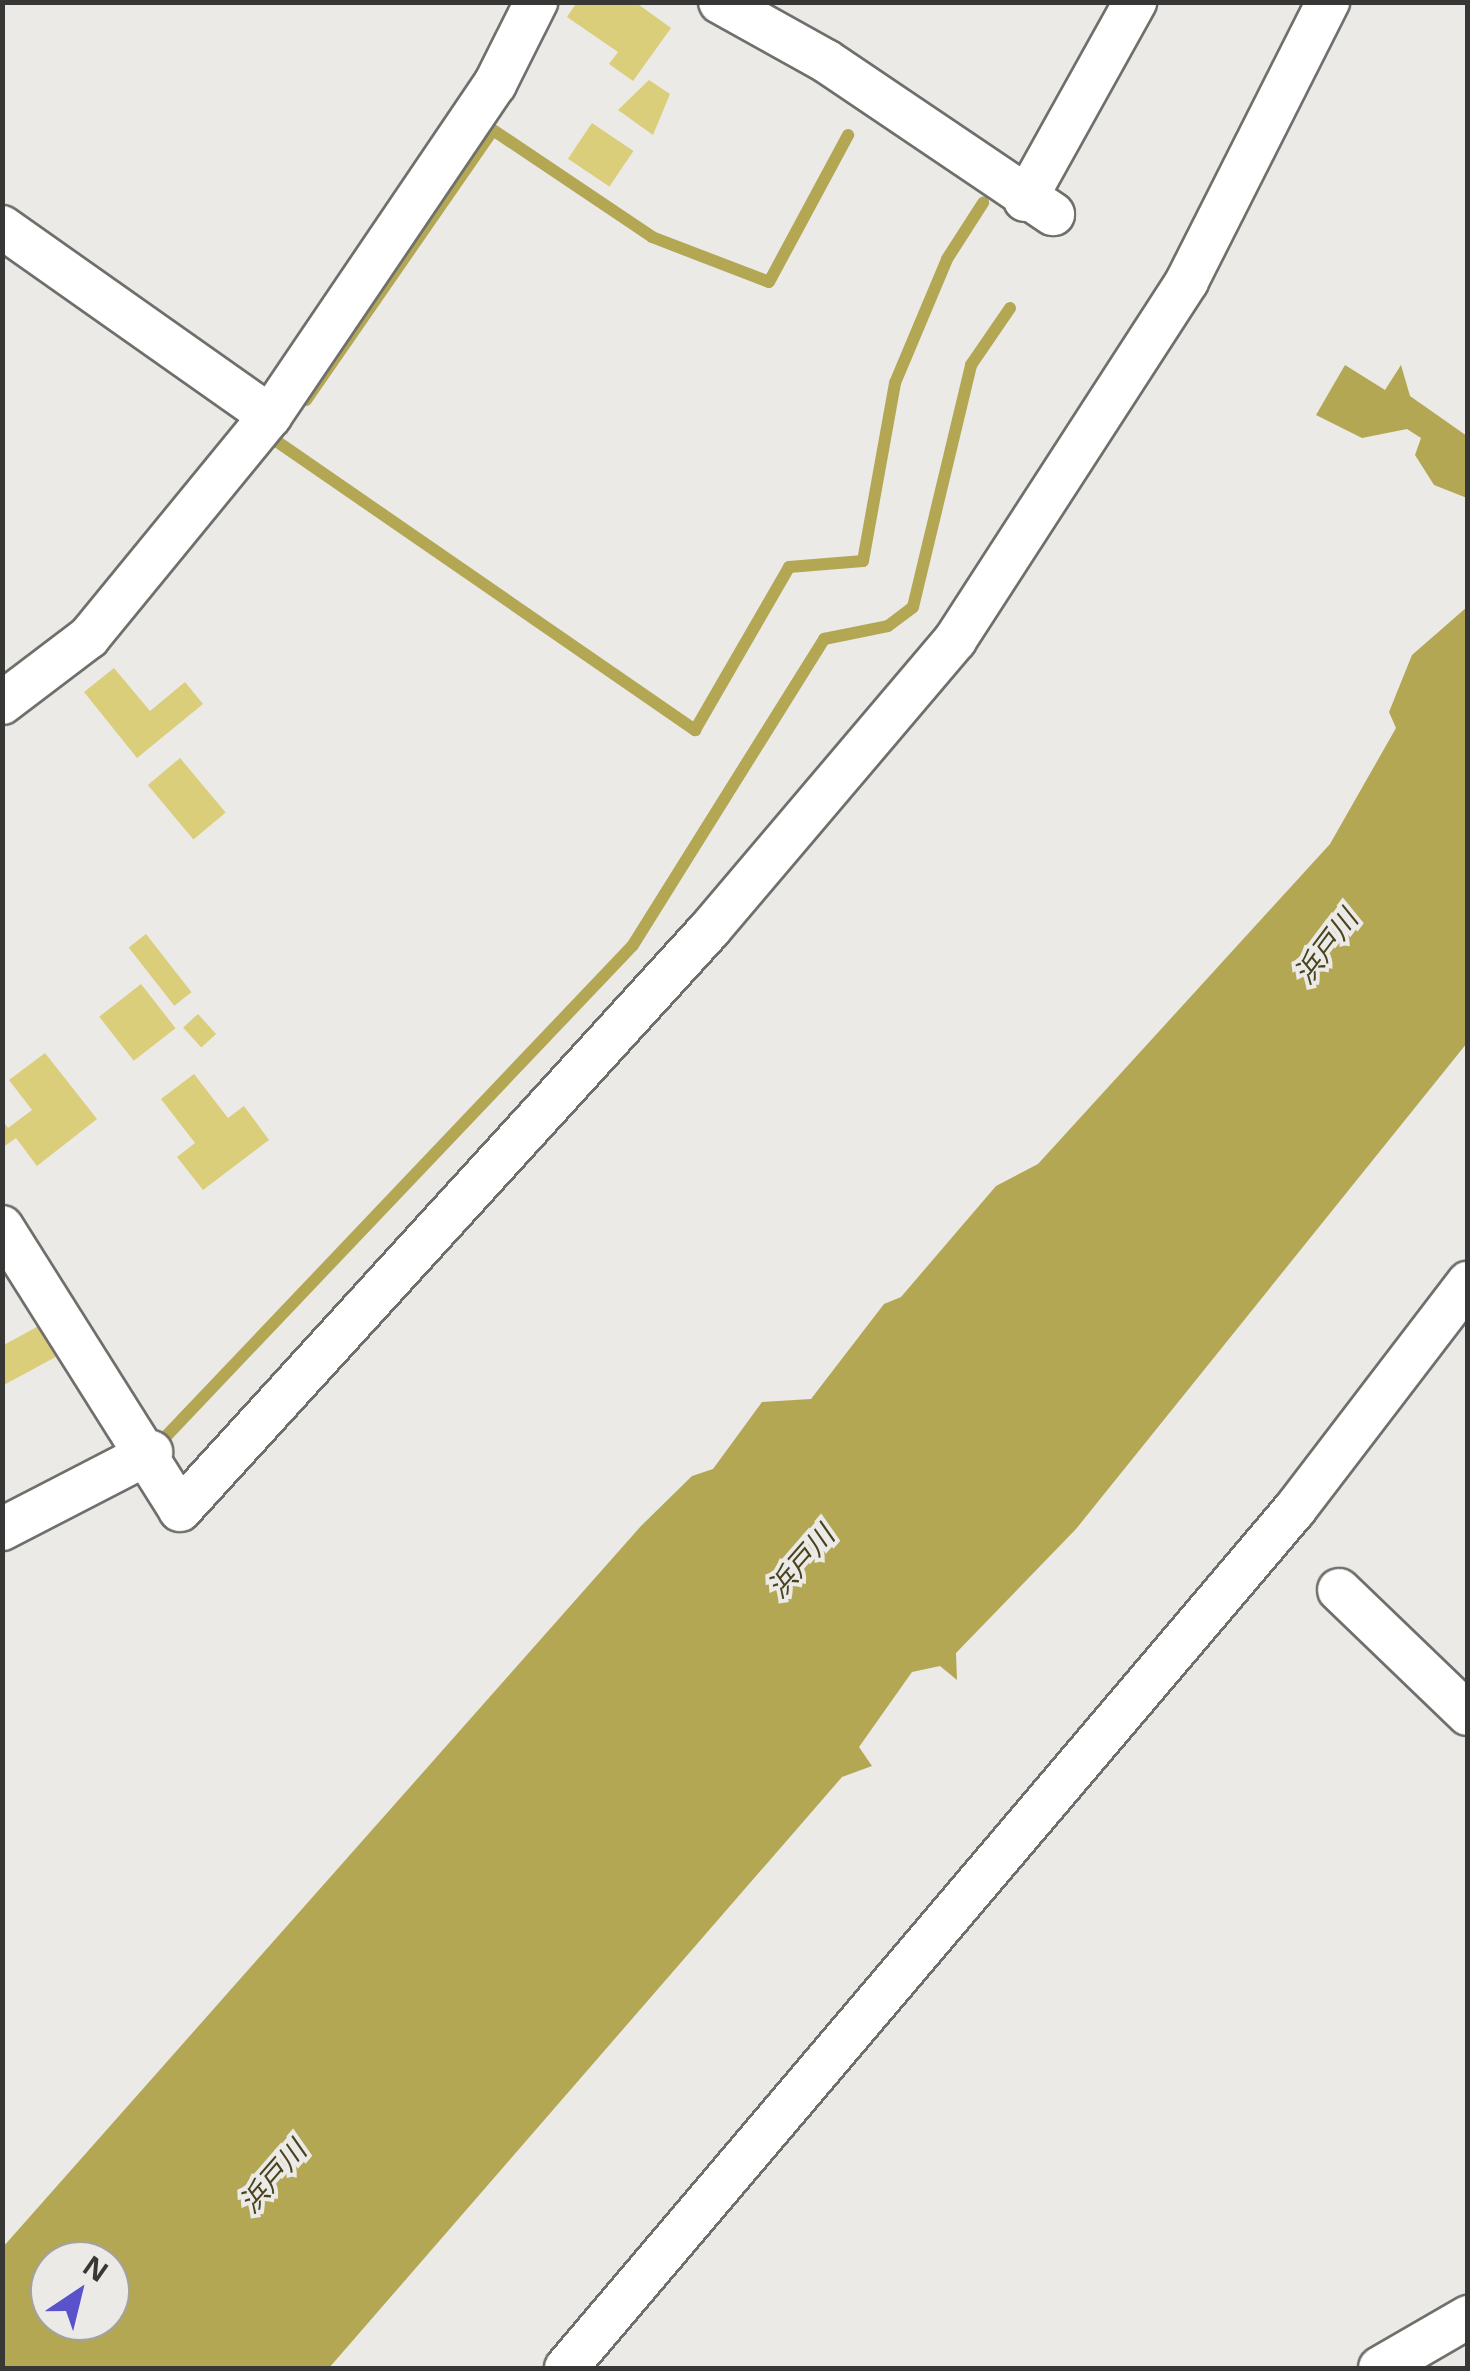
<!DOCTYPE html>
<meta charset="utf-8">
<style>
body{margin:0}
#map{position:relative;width:1470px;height:2371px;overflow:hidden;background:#ebeae6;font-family:"Open Sans","Noto Sans JP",sans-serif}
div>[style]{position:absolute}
.water>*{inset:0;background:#b3a754}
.stream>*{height:12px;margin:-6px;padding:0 6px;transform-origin:6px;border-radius:6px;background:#b3a754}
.building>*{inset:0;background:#dace7a;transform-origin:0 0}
.roads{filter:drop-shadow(2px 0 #6f6f6b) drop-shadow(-2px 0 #6f6f6b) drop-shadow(0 2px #6f6f6b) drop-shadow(0 -2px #6f6f6b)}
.minor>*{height:42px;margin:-21px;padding:0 21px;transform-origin:21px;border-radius:21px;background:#fff}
span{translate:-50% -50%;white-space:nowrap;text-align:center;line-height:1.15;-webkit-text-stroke:8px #ebeae6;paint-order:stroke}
.water-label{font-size:28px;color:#48431e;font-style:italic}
.frame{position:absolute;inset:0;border:5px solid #373735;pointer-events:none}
.north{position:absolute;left:30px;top:2241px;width:100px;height:100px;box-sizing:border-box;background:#ebeae6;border:2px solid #a3a29f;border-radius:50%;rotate:35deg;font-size:28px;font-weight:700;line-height:40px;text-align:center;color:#373735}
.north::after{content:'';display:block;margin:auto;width:35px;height:45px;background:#5a52ca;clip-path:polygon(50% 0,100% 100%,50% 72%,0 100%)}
</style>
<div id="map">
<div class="water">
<div style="clip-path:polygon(1345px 365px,1385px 390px,1401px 365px,1410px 396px,1467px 436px,1467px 498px,1434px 485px,1415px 455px,1421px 438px,1407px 429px,1362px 438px,1316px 415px)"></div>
<div style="clip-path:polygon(evenodd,1467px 607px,1467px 1043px,1076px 1529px,956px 1653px,957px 1680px,940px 1666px,912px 1672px,859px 1747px,872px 1766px,842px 1777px,329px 2368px,3px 2368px,3px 2247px,641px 1526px,692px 1476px,713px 1469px,762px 1402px,811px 1399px,884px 1304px,901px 1297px,996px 1186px,1038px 1164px,1330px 844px,1396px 728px,1389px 712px,1412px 655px,1467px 607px,50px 2261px,110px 2261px,110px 2321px,50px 2321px,50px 2261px)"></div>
</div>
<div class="stream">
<div style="left:306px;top:400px;width:328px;rotate:-55.3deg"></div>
<div style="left:493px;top:130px;width:192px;rotate:33.9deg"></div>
<div style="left:652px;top:237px;width:125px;rotate:21deg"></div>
<div style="left:769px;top:282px;width:167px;rotate:-61.7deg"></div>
<div style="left:269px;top:436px;width:518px;rotate:34.61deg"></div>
<div style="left:695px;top:730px;width:188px;rotate:-60deg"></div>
<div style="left:789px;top:567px;width:74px;rotate:-4.6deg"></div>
<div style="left:863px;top:561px;width:181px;rotate:-79.8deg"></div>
<div style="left:895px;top:383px;width:134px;rotate:-67.2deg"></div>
<div style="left:947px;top:259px;width:67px;rotate:-57.3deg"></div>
<div style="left:153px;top:1450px;width:697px;rotate:-46.45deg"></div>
<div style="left:633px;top:945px;width:361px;rotate:-58deg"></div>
<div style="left:824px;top:639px;width:65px;rotate:-11.5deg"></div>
<div style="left:888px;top:626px;width:31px;rotate:-37deg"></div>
<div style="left:913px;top:607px;width:249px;rotate:-76.5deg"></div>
<div style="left:971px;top:365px;width:69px;rotate:-55.6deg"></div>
</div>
<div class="building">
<div style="clip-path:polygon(577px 2px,635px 2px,671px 28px,633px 81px,609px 64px,618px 52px,567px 17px)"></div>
<div style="clip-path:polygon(649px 80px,670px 94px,653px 135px,618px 110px)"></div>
<div style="left:592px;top:123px;width:50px;height:43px;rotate:34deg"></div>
<div style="clip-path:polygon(114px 668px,150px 711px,185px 682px,203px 704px,137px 758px,84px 692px)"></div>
<div style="left:180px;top:758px;width:71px;height:42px;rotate:50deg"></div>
<div style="left:146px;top:934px;width:74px;height:22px;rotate:52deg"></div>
<div style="left:141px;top:984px;width:56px;height:53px;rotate:52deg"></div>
<div style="left:198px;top:1014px;width:27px;height:20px;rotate:48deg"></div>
<div style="clip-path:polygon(45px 1053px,97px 1119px,37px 1166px,16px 1138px,2px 1148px,2px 1120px,8px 1128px,32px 1110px,9px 1080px)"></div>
<div style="clip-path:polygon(194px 1074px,228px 1118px,244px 1106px,269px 1140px,203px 1190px,177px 1157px,195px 1143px,161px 1099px)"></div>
<div style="clip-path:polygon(46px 1322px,63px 1353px,2px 1386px,2px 1346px)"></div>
</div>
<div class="roads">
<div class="minor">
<div style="left:720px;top:2px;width:121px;rotate:29.1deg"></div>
<div style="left:826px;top:61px;width:274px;rotate:34deg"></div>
<div style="left:1025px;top:200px;width:227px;rotate:-60.9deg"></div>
<div style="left:2px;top:227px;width:328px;rotate:35.2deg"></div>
<div style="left:2px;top:703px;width:109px;rotate:-37.2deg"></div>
<div style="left:89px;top:637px;width:286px;rotate:-50.7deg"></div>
<div style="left:270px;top:416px;width:401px;rotate:-55.9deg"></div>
<div style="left:495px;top:84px;width:92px;rotate:-63.4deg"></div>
<div style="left:2px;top:1227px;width:334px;rotate:57.8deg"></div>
<div style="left:180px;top:1510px;width:786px;rotate:-47.63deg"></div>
<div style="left:710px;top:929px;width:379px;rotate:-49.7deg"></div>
<div style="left:955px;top:640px;width:427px;rotate:-57.1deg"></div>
<div style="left:1187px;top:281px;width:313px;rotate:-63.2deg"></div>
<div style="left:2px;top:1529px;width:168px;rotate:-27.3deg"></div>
<div style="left:1339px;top:1590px;width:179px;rotate:43.9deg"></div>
<div style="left:566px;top:2368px;width:1127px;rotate:-49.68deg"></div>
<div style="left:1295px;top:1509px;width:285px;rotate:-52.6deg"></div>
<div style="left:1380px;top:2368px;width:102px;rotate:-30.1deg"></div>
</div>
</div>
<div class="water-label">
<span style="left:1325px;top:946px;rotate:-53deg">浜戸川</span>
<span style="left:800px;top:1561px;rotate:-49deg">浜戸川</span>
<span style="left:272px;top:2176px;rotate:-49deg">浜戸川</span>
</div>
<div class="frame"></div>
<div class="north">N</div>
</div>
